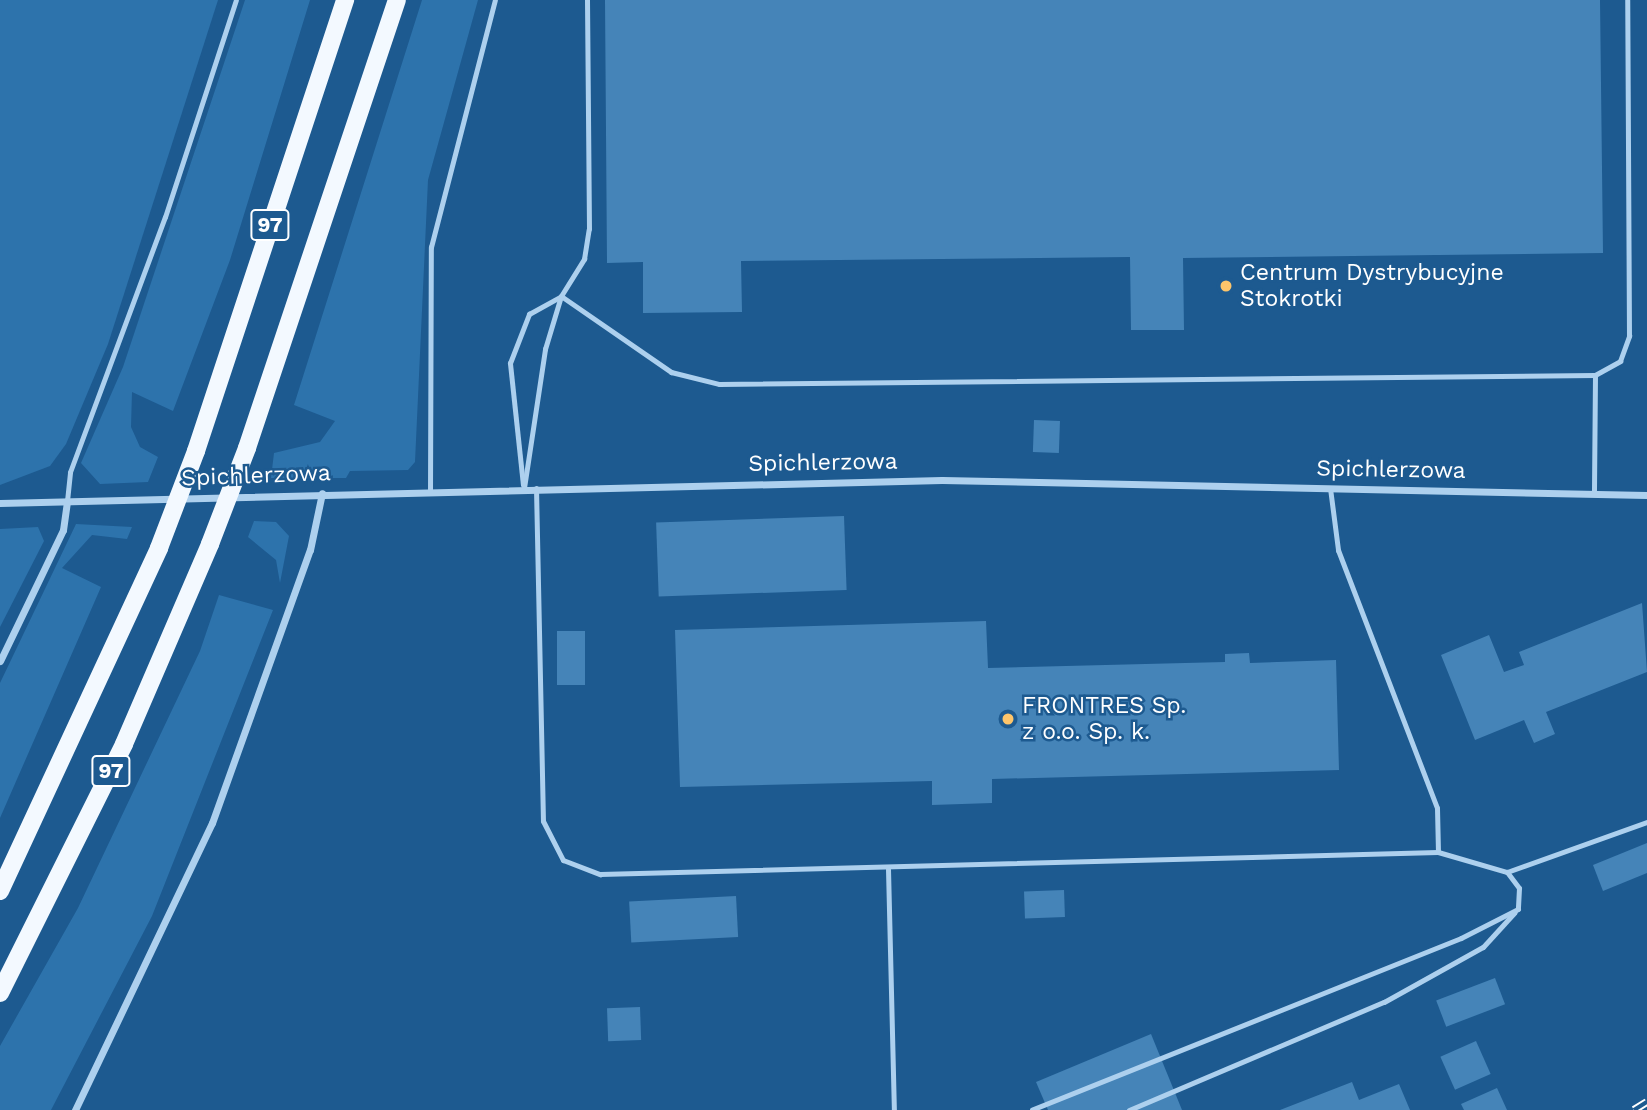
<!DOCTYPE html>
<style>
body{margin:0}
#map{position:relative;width:1647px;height:1110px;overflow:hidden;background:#1d5a90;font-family:"Work Sans",sans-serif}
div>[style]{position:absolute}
.green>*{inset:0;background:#2d73ac}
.building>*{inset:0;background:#4584b8;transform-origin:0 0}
.service>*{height:5px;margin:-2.5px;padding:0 2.5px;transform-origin:2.5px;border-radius:2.5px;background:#add0ee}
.minor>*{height:7px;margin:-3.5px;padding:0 3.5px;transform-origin:3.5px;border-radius:3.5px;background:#add0ee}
.primary>*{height:18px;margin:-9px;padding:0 9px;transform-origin:9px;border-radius:9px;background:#f3f9ff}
.rail>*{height:8px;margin-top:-4px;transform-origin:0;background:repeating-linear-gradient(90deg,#1d5a90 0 16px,#fff 0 32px);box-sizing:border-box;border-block:2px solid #fff}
.primary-bridge>*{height:18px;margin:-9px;padding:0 9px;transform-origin:9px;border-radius:9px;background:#f3f9ff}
.dots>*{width:19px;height:19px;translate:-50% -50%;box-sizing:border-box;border:4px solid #1d5a90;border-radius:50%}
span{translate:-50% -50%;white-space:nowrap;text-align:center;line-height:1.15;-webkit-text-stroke:5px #1d5a90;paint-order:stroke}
.shield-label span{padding:2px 5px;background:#1d5a90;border:2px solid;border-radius:5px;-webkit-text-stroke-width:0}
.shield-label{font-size:21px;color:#fff;font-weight:700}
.poi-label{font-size:23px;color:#fff}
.left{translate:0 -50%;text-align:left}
.street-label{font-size:23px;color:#fff}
</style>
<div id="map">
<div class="green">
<div style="clip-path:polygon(0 0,218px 0,108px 344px,66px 444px,50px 466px,0 485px)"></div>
<div style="clip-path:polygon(245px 0,310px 0,230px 260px,173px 411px,132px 392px,131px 427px,140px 447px,158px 457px,148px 482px,100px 484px,81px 463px,123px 367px)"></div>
<div style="clip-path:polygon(422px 0,478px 0,428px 180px,415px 462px,408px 470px,350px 471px,346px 478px,271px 478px,274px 453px,320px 442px,335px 421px,294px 405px)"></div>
<div style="clip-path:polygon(254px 521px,276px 522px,289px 536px,280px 583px,276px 560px,248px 537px)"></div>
<div style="clip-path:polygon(76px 524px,132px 527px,127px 539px,92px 535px,62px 568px,101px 587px,0 818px,0 683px)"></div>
<div style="clip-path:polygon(38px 527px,44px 541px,0 627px,0 529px)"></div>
<div style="clip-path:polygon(219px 595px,273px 610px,152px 916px,51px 1110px,0 1110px,0 1046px,78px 908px,200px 651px)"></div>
</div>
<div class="building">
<div style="clip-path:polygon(605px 0,1600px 0,1603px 253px,1183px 258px,1184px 330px,1131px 330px,1130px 257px,741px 261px,742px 312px,643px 313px,643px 262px,607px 263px)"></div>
<div style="left:1034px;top:420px;width:26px;height:32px;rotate:2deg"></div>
<div style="left:844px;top:516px;width:74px;height:188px;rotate:88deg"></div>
<div style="clip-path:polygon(1642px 603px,1647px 672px,1546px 712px,1555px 734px,1534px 743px,1524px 720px,1475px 740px,1441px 655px,1489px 635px,1504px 672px,1524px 665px,1519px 652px)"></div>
<div style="clip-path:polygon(986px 621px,988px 668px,1225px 662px,1225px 654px,1249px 653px,1250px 663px,1336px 660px,1339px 770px,992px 779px,992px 803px,932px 805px,932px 781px,680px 787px,675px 630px)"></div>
<div style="left:557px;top:631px;width:28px;height:54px"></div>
<div style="clip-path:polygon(1647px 843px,1647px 873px,1603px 891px,1593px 865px)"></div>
<div style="left:1064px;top:890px;width:27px;height:40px;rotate:88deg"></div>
<div style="left:736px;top:896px;width:41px;height:107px;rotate:87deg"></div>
<div style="left:1495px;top:978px;width:28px;height:63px;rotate:69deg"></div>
<div style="left:640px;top:1007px;width:33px;height:33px;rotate:88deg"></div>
<div style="clip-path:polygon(1151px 1034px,1182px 1110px,1048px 1110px,1036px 1082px)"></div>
<div style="left:1476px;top:1041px;width:36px;height:39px;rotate:66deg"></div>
<div style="clip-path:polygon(1352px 1082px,1359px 1100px,1399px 1084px,1410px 1110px,1280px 1110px)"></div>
<div style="clip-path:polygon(1497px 1088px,1507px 1110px,1464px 1110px,1461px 1104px)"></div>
</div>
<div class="service">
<div style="left:561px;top:296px;width:134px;rotate:34.6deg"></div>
<div style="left:671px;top:372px;width:49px;rotate:14deg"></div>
<div style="left:719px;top:384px;width:876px;rotate:-0.59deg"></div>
<div style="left:1595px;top:375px;width:119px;rotate:90.5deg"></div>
<div style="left:1595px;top:375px;width:29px;rotate:-29deg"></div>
<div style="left:1620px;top:361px;width:27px;rotate:-70deg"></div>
<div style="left:1629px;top:336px;width:336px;rotate:-90.3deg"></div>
<div style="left:523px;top:485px;width:123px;rotate:-96.1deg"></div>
<div style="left:510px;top:363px;width:53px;rotate:-68.8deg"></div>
<div style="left:529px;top:314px;width:37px;rotate:-29deg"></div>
<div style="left:524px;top:488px;width:141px;rotate:-81.4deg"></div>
<div style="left:545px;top:349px;width:55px;rotate:-73.2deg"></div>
<div style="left:561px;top:296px;width:44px;rotate:-58.1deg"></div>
<div style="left:584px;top:259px;width:30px;rotate:-81deg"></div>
<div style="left:589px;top:229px;width:229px;rotate:-90.5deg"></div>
<div style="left:536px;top:488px;width:333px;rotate:88.8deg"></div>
<div style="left:543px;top:821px;width:44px;rotate:62.9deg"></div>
<div style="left:563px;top:860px;width:40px;rotate:21deg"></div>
<div style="left:600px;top:874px;width:838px;rotate:-1.5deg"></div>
<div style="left:1438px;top:852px;width:72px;rotate:16.2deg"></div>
<div style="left:1507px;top:872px;width:20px;rotate:53deg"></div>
<div style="left:1519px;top:888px;width:21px;rotate:93deg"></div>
<div style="left:1518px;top:909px;width:64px;rotate:153deg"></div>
<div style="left:1461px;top:938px;width:462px;rotate:158.2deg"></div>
<div style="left:1330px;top:488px;width:63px;rotate:82.6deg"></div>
<div style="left:1338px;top:550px;width:276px;rotate:69deg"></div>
<div style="left:1437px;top:808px;width:44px;rotate:88.7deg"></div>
<div style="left:430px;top:491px;width:244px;rotate:-89.8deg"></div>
<div style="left:431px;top:247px;width:255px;rotate:-75.5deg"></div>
<div style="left:67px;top:501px;width:29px;rotate:-84deg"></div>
<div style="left:70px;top:472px;width:272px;rotate:-69.6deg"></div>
<div style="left:165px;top:217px;width:228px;rotate:-71.9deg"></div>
<div style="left:888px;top:869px;width:241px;rotate:88.6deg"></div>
<div style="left:1507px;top:872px;width:149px;rotate:-19.7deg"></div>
<div style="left:1129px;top:1110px;width:277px;rotate:-23deg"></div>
<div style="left:1384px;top:1002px;width:113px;rotate:-29.1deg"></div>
<div style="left:1483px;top:947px;width:47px;rotate:-47.6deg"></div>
</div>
<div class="minor">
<div style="left:0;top:503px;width:942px;rotate:-1.4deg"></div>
<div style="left:942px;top:480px;width:705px;rotate:1.22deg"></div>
<div style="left:0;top:661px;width:145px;rotate:-64.3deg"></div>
<div style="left:63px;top:530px;width:29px;rotate:-82deg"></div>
<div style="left:75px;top:1110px;width:318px;rotate:-64.5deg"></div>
<div style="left:212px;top:823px;width:290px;rotate:-70.3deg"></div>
<div style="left:310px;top:550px;width:58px;rotate:-78.1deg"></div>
</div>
<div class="primary">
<div style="left:247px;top:448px;width:472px;rotate:-71.5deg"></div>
<div style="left:196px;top:451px;width:475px;rotate:-71.7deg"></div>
<div style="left:0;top:891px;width:378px;rotate:-65.1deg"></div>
<div style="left:0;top:993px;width:278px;rotate:-63.5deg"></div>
<div style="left:124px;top:744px;width:218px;rotate:-66.7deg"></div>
</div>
<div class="rail">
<div style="left:1634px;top:1110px;width:15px;rotate:-32deg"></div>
</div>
<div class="primary-bridge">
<div style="left:210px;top:544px;width:103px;rotate:-68.9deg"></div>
<div style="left:159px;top:548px;width:104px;rotate:-69.1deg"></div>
</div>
<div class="dots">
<div style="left:1226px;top:286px;background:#fdc56b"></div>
<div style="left:1008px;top:719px;background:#fdc56b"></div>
</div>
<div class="shield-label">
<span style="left:270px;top:225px">97</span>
<span style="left:111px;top:771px">97</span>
</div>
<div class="poi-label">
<span class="left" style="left:1240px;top:286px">Centrum Dystrybucyjne<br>Stokrotki</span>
<span class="left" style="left:1022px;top:719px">FRONTRES Sp.<br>z o.o. Sp. k.</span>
</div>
<div class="street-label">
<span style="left:823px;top:463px;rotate:-1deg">Spichlerzowa</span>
<span style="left:1391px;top:470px;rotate:1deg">Spichlerzowa</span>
<span style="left:256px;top:476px;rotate:-2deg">Spichlerzowa</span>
</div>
</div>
